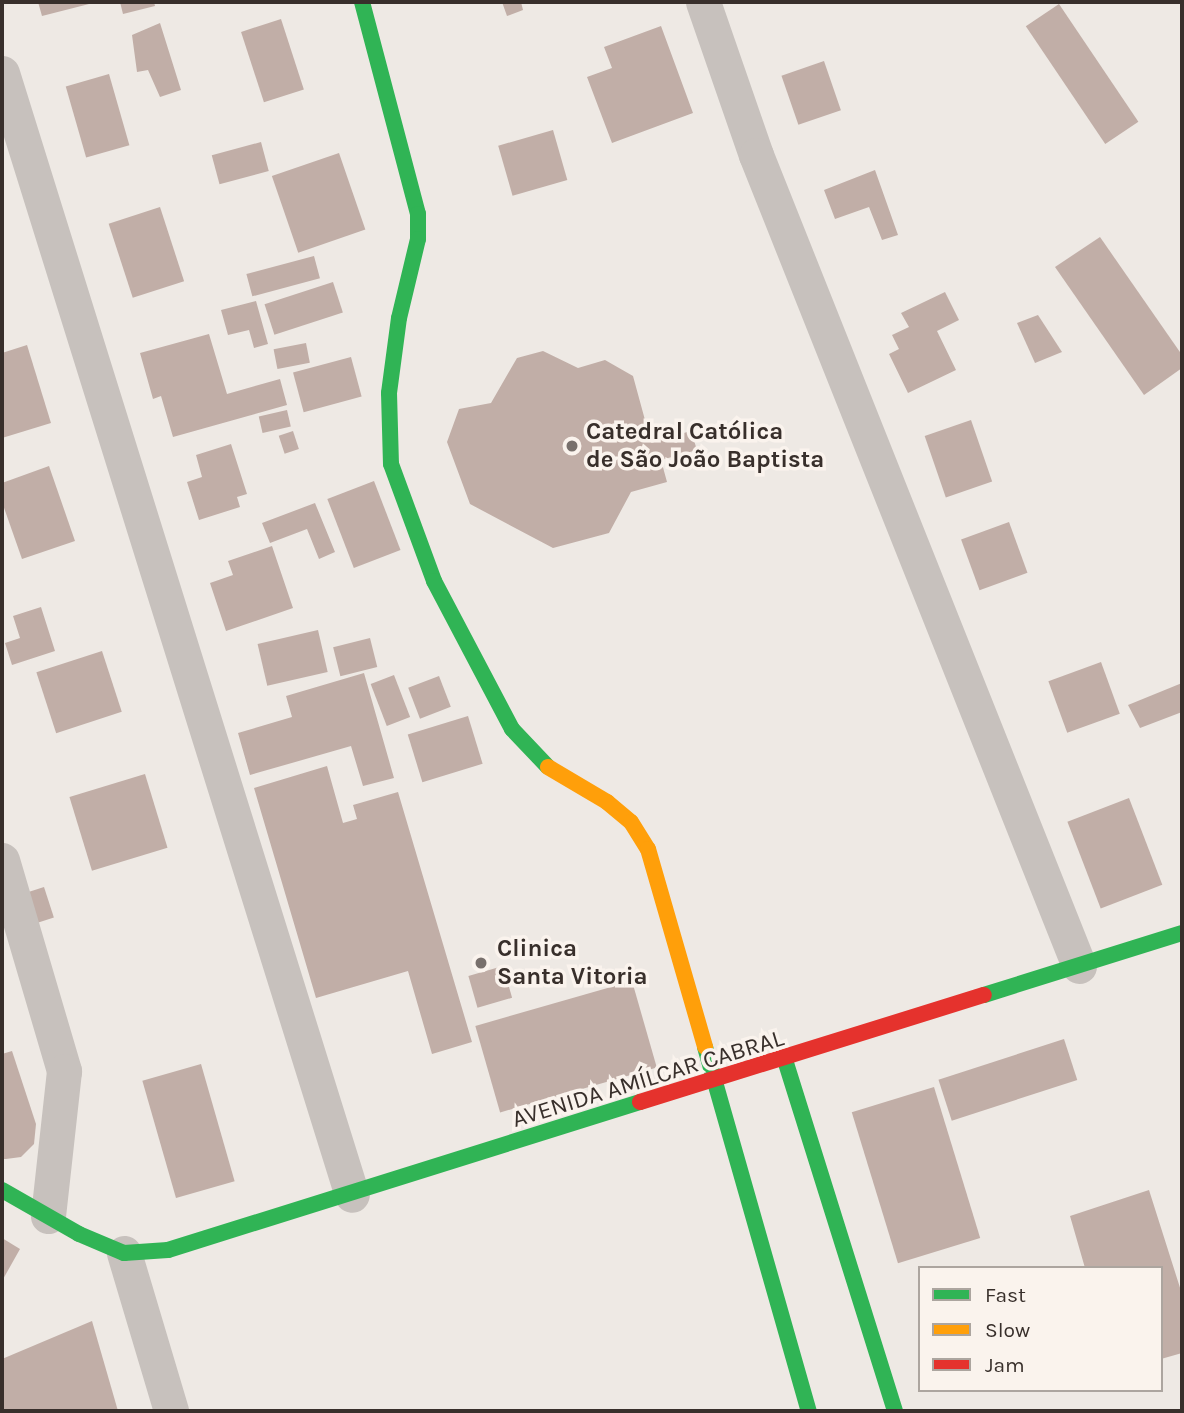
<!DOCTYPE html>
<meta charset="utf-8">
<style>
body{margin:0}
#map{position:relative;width:1184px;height:1413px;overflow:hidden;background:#eee9e4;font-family:Karla,sans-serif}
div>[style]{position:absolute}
.building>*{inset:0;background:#c1aea7;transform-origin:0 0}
.street>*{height:35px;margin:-17.5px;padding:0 17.5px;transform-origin:17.5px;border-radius:17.5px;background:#c7c1bd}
.fast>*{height:16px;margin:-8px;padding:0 8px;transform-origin:8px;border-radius:8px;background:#30b455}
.slow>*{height:16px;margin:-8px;padding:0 8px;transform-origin:8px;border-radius:8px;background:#ff9f0a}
.jam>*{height:16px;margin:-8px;padding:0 8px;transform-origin:8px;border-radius:8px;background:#e5322d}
.dots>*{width:19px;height:19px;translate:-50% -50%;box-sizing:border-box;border:4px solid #faf3ed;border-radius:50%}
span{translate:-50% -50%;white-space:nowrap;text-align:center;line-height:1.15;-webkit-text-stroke:7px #faf3ed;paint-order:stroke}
.poi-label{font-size:24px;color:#382f2b;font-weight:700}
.left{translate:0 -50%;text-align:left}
.street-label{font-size:24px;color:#382f2b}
.frame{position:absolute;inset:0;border:4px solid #382f2b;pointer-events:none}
.legend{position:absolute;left:918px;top:1266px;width:245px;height:126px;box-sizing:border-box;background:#faf3ed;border:2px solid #aca59f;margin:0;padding:9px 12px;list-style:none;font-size:21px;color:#382f2b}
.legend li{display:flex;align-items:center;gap:14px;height:35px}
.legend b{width:35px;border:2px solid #aca59f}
</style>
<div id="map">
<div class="building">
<div style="clip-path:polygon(38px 2px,93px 2px,93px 3px,42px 16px)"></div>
<div style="clip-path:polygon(120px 2px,154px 2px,155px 6px,123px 14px)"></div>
<div style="clip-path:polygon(502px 2px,521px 2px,523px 10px,507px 16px)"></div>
<div style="left:1059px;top:4px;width:142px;height:40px;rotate:56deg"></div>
<div style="left:281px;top:19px;width:74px;height:42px;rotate:72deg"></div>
<div style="clip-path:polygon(160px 23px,181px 90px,160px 97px,148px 70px,137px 72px,132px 35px)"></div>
<div style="clip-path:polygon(661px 26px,693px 113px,612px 143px,587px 77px,612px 68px,604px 47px)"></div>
<div style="left:824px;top:61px;width:52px;height:45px;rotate:71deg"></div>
<div style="left:109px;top:74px;width:74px;height:45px;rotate:74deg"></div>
<div style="left:553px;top:130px;width:52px;height:57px;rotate:74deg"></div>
<div style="left:261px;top:142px;width:30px;height:51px;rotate:75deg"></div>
<div style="left:339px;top:153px;width:81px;height:71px;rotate:71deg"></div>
<div style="clip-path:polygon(875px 170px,898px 235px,882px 240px,869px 207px,835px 219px,824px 190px)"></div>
<div style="left:160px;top:207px;width:78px;height:54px;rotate:72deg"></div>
<div style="clip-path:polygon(1100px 237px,1182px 355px,1182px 368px,1144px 395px,1055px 267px)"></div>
<div style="left:314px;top:256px;width:23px;height:70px;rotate:75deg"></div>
<div style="left:333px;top:282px;width:32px;height:72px;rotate:72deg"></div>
<div style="clip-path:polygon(945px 292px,959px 320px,937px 331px,956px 370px,908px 393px,889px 354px,899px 349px,892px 335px,909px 327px,901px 313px)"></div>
<div style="clip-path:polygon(256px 301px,268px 344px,254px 348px,249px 330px,228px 335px,221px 310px)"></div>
<div style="clip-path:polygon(1038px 315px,1062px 352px,1035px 363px,1017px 323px)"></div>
<div style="clip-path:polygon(209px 334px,227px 394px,280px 379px,287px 405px,173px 437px,161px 396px,153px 399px,140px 353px)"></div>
<div style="left:306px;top:343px;width:20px;height:33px;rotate:79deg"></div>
<div style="clip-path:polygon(27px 345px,51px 423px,2px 438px,2px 353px)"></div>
<div style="clip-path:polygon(543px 351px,578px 368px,605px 360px,633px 376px,651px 442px,691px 431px,697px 450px,661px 460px,667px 482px,631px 492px,609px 533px,553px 548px,470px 504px,447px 442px,459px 409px,491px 403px,517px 358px)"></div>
<div style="left:351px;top:357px;width:41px;height:60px;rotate:75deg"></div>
<div style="left:287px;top:410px;width:17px;height:29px;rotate:77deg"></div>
<div style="left:971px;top:420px;width:65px;height:49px;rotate:71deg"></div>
<div style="left:293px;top:431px;width:19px;height:15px;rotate:72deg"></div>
<div style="clip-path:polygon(231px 444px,247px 494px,237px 497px,240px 507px,199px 520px,187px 482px,202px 477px,196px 455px)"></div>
<div style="clip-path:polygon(49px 466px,75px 541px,22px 559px,2px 502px,2px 483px)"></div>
<div style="left:374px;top:481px;width:74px;height:50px;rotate:69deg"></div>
<div style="clip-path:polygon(315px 503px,335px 552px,319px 559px,307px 529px,270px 543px,262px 523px)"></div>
<div style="left:1009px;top:522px;width:54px;height:51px;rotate:70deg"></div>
<div style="clip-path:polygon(272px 546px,293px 608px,226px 631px,210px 583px,233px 575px,228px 561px)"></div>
<div style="clip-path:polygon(41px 607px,55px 651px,12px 665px,5px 643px,20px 638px,13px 616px)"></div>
<div style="left:318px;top:630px;width:43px;height:62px;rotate:77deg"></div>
<div style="left:370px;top:638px;width:30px;height:38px;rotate:76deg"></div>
<div style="left:102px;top:651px;width:64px;height:69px;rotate:72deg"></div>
<div style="left:1101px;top:662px;width:55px;height:56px;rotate:70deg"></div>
<div style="clip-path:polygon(364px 673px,394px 778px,363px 786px,351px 746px,250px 775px,238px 733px,292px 717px,286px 696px)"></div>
<div style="left:394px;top:675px;width:45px;height:25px;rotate:69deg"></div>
<div style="left:439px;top:676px;width:33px;height:33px;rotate:69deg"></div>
<div style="clip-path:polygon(1182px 683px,1182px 712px,1140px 728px,1128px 705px)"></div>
<div style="left:468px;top:716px;width:50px;height:63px;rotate:73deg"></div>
<div style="clip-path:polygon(327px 766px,343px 823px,357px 819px,353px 805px,398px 792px,472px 1042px,432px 1054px,408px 971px,316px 998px,254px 788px)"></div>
<div style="left:145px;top:774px;width:77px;height:79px;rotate:73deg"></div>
<div style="left:1129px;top:798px;width:93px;height:66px;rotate:69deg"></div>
<div style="left:44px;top:887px;width:32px;height:22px;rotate:72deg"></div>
<div style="left:503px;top:966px;width:33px;height:36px;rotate:74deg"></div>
<div style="left:632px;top:981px;width:90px;height:163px;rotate:74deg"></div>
<div style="left:1064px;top:1039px;width:43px;height:132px;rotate:72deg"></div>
<div style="clip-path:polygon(12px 1051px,36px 1124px,34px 1144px,21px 1157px,6px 1159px,2px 1159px,2px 1054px)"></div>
<div style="left:201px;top:1064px;width:122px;height:61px;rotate:74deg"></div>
<div style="left:934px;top:1087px;width:158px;height:86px;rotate:73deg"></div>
<div style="clip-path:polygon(1149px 1190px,1182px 1294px,1182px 1353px,1161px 1359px,1161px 1268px,1085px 1268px,1070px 1216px)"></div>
<div style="clip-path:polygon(2px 1238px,20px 1249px,2px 1281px)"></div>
<div style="clip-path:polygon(92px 1321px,118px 1411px,2px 1411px,2px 1359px)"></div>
</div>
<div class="street">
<div style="left:703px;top:2px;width:162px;rotate:70.9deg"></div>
<div style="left:756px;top:155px;width:873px;rotate:68.28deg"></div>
<div style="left:2px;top:73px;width:1175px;rotate:72.68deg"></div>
<div style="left:2px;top:860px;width:220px;rotate:73.6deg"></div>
<div style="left:64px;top:1071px;width:146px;rotate:96.3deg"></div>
<div style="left:124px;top:1253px;width:165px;rotate:73.4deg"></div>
</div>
<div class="fast">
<div style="left:362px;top:2px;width:219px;rotate:75.2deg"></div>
<div style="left:418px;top:214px;width:25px;rotate:90deg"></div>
<div style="left:418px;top:239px;width:81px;rotate:103.5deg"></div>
<div style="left:399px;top:318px;width:76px;rotate:97.6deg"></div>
<div style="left:389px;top:393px;width:71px;rotate:88.4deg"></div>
<div style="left:391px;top:464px;width:125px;rotate:69.8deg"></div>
<div style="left:434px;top:581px;width:167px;rotate:62.2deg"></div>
<div style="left:512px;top:729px;width:52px;rotate:46.5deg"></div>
<div style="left:984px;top:995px;width:207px;rotate:-17.4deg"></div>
<div style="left:705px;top:1047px;width:379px;rotate:74.1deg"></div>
<div style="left:785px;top:1060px;width:368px;rotate:72.6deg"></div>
<div style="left:2px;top:1190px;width:89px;rotate:29.7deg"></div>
<div style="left:79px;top:1234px;width:49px;rotate:22.9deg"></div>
<div style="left:124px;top:1253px;width:44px;rotate:-3.9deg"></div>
<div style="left:168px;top:1250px;width:495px;rotate:-17.4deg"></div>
</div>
<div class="slow">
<div style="left:548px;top:767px;width:69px;rotate:30.7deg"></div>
<div style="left:607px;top:802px;width:31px;rotate:40deg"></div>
<div style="left:631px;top:822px;width:32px;rotate:58deg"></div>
<div style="left:648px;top:849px;width:206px;rotate:73.9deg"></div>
</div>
<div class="jam">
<div style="left:640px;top:1102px;width:360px;rotate:-17.3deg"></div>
</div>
<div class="dots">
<div style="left:572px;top:446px;background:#78706c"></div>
<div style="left:481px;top:963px;background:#78706c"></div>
</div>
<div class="poi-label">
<span class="left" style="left:586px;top:446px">Catedral Católica<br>de São João Baptista</span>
<span class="left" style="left:497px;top:963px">Clinica<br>Santa Vitoria</span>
</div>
<div class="street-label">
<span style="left:648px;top:1079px;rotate:-17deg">AVENIDA AMÍLCAR CABRAL</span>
</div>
<div class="frame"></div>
<ul class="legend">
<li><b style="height:9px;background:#30b455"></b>Fast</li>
<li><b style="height:9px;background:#ff9f0a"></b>Slow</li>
<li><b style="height:9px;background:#e5322d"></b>Jam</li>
</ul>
</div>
